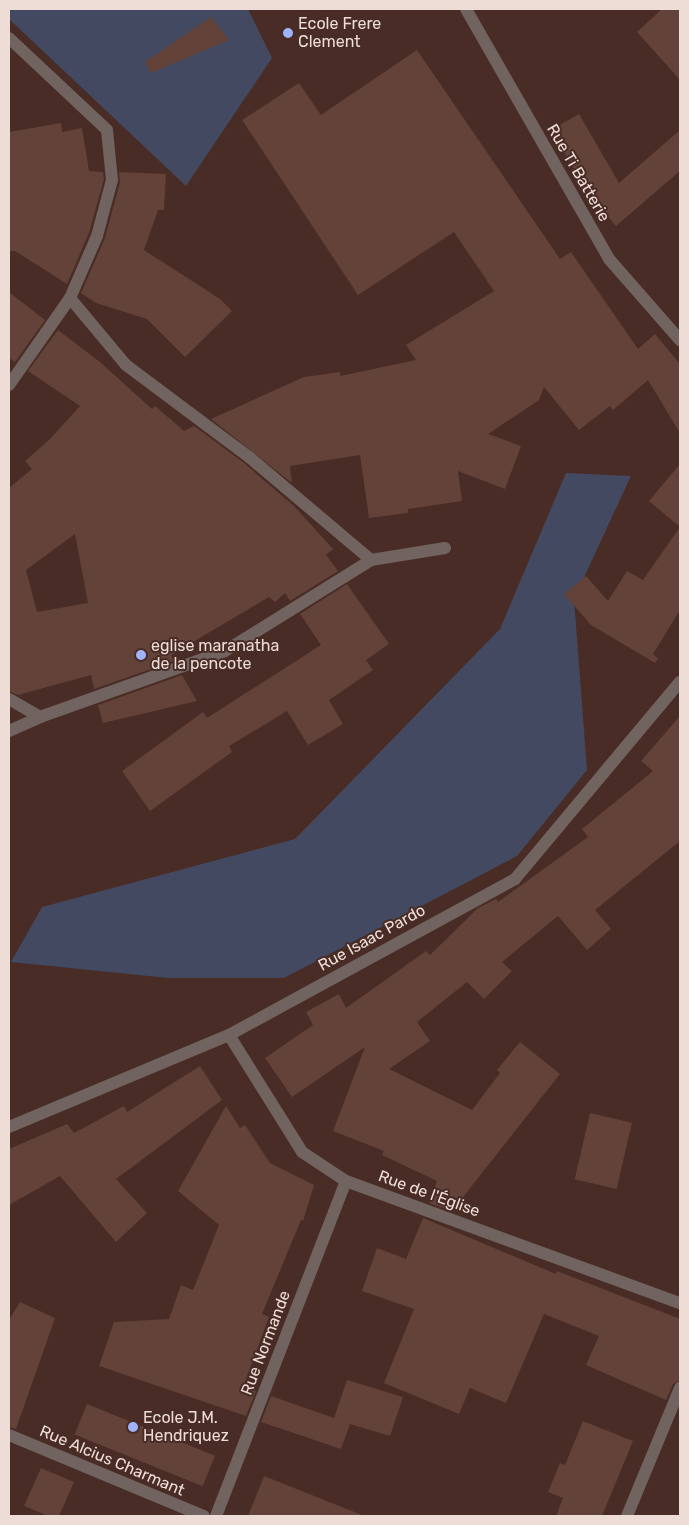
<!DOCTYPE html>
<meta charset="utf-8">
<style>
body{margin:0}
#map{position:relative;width:689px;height:1525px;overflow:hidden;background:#482c25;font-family:Rubik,sans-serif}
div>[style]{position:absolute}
.green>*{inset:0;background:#434960}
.building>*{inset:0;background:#634239;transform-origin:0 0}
.minor>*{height:12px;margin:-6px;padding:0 6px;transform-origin:6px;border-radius:6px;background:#71635f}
.dots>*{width:14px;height:14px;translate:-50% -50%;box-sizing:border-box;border:2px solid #482c25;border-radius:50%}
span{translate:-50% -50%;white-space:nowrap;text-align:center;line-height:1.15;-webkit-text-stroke:4px #482c25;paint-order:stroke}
.poi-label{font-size:16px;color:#eedcd6}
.left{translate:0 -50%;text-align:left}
.street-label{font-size:16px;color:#eedcd6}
.frame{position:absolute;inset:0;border:10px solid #eedcd6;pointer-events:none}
</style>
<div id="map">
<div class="green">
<div style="clip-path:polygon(9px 9px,248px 9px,272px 58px,186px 186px,9px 19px)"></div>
<div style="clip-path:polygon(566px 473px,631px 476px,574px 599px,587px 770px,517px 856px,284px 978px,168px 978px,11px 962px,42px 907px,295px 839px,500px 629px)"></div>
</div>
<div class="building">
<div style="clip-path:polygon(662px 9px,680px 9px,680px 80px,637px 32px)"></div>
<div style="clip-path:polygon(211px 17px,229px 40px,151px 73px,145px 62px)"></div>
<div style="clip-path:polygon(417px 50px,560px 259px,571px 252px,638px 349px,655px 334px,680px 364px,680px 433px,648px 380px,613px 410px,610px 406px,579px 430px,544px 387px,539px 400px,488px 434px,521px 446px,505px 489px,458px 471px,462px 501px,408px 509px,408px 513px,369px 518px,360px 455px,290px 466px,292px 483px,211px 419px,304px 377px,340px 372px,340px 376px,416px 360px,406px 345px,494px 291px,454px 232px,358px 295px,242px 120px,299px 83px,321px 115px)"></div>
<div style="clip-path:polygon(579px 114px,619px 183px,680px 130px,680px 171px,616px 226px,588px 193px,551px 130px)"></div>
<div style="clip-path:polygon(61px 123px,62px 132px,82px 128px,89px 171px,103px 172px,104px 179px,89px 233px,67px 284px,15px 251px,9px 251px,9px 132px)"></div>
<div style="clip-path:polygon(119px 172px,166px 174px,164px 210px,158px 210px,144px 250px,220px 299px,232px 311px,185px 357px,147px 319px,96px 303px,81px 293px,105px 238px,120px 182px)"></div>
<div style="clip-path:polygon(9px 292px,45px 320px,15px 362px,9px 358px)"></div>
<div style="clip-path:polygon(evenodd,58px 330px,100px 362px,152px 409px,155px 406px,184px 431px,194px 426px,244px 463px,295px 507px,333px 549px,326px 555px,338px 571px,290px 601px,285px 593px,275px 602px,269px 597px,171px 655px,174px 661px,94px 689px,91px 675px,18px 695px,9px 691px,9px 488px,32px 469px,25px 461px,50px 439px,80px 406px,28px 371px,58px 330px,75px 534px,88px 603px,37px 612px,26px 570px,75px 534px)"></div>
<div style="clip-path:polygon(680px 464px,680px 610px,653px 654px,658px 659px,655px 663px,591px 625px,564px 594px,586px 576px,608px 601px,627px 571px,643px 580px,680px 527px,649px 501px)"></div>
<div style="clip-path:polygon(347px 584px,389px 644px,366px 660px,373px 670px,329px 700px,343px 724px,308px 745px,287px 711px,229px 746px,232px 752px,150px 811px,122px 771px,203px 712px,207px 718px,321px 645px,300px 614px)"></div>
<div style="clip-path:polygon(182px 675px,197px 701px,103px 723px,98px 705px)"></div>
<div style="clip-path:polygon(680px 716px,680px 841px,595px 910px,611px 929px,587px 950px,558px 916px,502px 962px,512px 971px,484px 999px,467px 982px,417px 1022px,430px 1041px,389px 1069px,472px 1110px,500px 1073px,497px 1070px,520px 1042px,560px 1074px,452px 1211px,429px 1203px,437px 1181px,382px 1155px,384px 1151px,333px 1131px,365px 1047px,292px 1097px,265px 1058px,313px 1025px,306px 1012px,339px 994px,346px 1008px,426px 951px,430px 955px,478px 908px,496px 899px,498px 902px,588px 837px,582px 829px,653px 771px,641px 761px)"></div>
<div style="clip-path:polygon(200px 1066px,222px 1100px,116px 1179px,147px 1213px,116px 1242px,60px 1176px,9px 1205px,9px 1149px,67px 1124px,74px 1133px,124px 1106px,127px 1112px)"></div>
<div style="clip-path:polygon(226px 1106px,240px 1128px,245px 1125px,270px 1163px,314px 1185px,303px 1221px,301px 1220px,262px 1314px,269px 1317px,243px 1387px,256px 1391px,246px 1416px,99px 1366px,114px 1322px,169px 1319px,181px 1285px,193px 1290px,219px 1225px,178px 1191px)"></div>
<div style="left:590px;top:1113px;width:43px;height:68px;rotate:13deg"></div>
<div style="clip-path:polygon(423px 1218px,556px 1274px,557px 1271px,680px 1319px,680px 1380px,673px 1384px,666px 1400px,586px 1365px,599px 1336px,544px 1314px,506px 1403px,470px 1388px,459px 1414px,384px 1383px,414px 1309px,362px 1291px,377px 1248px,406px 1259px)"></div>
<div style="clip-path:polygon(20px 1302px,55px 1318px,16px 1429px,9px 1427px,9px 1320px)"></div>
<div style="clip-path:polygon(347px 1380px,403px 1397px,390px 1436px,350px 1424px,341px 1449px,261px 1422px,271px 1396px,334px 1418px)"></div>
<div style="left:87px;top:1404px;width:138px;height:33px;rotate:22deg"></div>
<div style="clip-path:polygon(583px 1421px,633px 1441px,602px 1516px,556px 1516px,563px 1498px,548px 1492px,560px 1463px,565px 1465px)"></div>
<div style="clip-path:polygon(41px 1468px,74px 1482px,59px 1516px,48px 1516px,24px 1506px)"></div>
<div style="clip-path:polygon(264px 1476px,362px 1515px,362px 1516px,248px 1516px)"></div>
</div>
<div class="minor">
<div style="left:466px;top:9px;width:288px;rotate:60.2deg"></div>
<div style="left:609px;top:259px;width:108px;rotate:48.8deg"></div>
<div style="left:9px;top:38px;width:134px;rotate:43.2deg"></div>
<div style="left:107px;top:130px;width:50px;rotate:84.3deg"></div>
<div style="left:112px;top:180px;width:58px;rotate:105deg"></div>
<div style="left:97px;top:236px;width:68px;rotate:113.5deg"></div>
<div style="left:70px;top:298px;width:106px;rotate:125deg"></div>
<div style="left:371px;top:560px;width:75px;rotate:-9.2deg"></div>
<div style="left:9px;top:699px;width:36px;rotate:30deg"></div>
<div style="left:9px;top:731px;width:34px;rotate:-24deg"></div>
<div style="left:40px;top:717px;width:196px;rotate:-19.6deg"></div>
<div style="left:225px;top:651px;width:172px;rotate:-31.9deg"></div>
<div style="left:371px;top:560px;width:160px;rotate:-139.8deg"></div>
<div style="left:249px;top:457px;width:154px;rotate:-143.2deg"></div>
<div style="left:126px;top:365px;width:87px;rotate:-129.9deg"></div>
<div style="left:229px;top:1035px;width:138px;rotate:58deg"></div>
<div style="left:302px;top:1152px;width:53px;rotate:33.4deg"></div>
<div style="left:346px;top:1181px;width:356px;rotate:20.1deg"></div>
<div style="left:9px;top:1127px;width:238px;rotate:-22.7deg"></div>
<div style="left:229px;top:1035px;width:326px;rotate:-28.6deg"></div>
<div style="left:515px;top:879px;width:257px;rotate:-50.1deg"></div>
<div style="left:9px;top:1435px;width:211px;rotate:22.6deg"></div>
<div style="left:216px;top:1516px;width:359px;rotate:-68.8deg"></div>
<div style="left:627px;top:1516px;width:139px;rotate:-67.5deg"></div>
</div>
<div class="dots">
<div style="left:288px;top:33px;background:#a0b3fd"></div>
<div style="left:141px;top:655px;background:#a0b3fd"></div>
<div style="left:133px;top:1427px;background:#a0b3fd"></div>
</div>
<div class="poi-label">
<span class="left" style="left:298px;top:33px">Ecole Frere<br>Clement</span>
<span class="left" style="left:151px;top:655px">eglise maranatha<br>de la pencote</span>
<span class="left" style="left:143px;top:1427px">Ecole J.M.<br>Hendriquez</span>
</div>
<div class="street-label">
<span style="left:578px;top:173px;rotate:60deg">Rue Ti Batterie</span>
<span style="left:372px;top:938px;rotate:-29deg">Rue Isaac Pardo</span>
<span style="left:429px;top:1194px;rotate:20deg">Rue de l'Église</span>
<span style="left:266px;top:1343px;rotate:-69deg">Rue Normande</span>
<span style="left:112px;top:1461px;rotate:23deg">Rue Alcius Charmant</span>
</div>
<div class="frame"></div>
</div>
